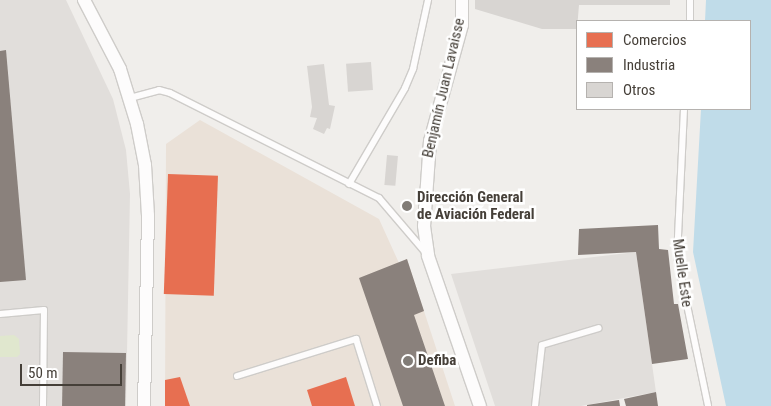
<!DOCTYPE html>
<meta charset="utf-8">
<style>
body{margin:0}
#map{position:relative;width:771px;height:406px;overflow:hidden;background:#f0eeeb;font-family:"Roboto Condensed",sans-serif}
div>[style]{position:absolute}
.commercial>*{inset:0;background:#eae1d8}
.industrial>*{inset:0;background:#e1dedb}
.green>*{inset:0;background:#e0e7ce}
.water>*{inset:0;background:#c0dce9}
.shops>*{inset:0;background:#e76f51;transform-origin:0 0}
.industry>*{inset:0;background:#8a817c;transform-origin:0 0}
.building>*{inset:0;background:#d8d5d2;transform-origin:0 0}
.roads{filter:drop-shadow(1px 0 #ceccc9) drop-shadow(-1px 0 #ceccc9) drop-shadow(0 1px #ceccc9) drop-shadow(0 -1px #ceccc9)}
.service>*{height:6px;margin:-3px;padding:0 3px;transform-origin:3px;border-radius:3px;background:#fdfcfc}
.minor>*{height:12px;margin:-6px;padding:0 6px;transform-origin:6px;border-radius:6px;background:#fdfcfc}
.dots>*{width:14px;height:14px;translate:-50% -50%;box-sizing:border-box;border:2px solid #fff;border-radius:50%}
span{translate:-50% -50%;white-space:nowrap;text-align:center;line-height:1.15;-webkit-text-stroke:5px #fff;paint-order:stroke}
.street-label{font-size:15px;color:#453f38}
.poi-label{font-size:15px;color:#453f38;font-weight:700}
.left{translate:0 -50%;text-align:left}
.legend{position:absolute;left:576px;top:20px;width:175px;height:90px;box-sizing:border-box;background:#fff;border:1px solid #b5b2af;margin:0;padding:6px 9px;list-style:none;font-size:15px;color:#453f38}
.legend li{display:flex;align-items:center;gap:10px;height:25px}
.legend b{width:25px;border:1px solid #b5b2af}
.scale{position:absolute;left:20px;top:364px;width:102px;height:22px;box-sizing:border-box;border:2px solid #453f38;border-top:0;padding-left:6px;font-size:15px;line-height:18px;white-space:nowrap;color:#453f38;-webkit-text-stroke:4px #fff;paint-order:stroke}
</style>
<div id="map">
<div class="commercial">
<div style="clip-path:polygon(200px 120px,379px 219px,399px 263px,407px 259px,455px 406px,165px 406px,166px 144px)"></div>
</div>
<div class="industrial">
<div style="clip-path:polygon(0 0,66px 0,113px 99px,126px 150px,130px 194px,126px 406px,0 406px)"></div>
<div style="clip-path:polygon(636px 252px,656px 392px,581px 406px,495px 406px,451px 274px)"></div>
</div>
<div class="green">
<div style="clip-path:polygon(14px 335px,19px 339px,20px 354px,17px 357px,0 357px,0 336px)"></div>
</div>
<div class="water">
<div style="clip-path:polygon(706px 0,771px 0,771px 406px,726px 406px,693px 252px,701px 109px,750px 109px,750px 21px,705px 21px)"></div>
</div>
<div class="shops">
<div style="left:168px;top:174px;width:50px;height:120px;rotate:2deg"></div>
<div style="clip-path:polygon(180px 377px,190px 406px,165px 406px,165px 380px)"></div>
<div style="clip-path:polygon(346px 377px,355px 406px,312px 406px,307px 390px)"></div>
</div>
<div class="industry">
<div style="clip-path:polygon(6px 50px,26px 280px,0 282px,0 51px)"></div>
<div style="clip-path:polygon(658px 225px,659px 249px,668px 250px,674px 304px,678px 304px,688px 359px,652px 364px,636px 252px,578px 255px,579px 229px)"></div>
<div style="clip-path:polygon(407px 259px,424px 311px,414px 315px,445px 406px,403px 406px,359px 278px)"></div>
<div style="left:63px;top:352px;width:63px;height:54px;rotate:1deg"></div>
<div style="clip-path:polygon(656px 392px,658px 406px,626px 406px,624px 399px)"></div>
<div style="clip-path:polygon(619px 400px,620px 406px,587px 406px,587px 405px)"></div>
</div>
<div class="building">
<div style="clip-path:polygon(475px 0,670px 0,670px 5px,579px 5px,577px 29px,542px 29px,475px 9px)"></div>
<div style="left:371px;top:62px;width:28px;height:25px;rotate:86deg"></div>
<div style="clip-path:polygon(324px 64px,329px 105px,335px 106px,330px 129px,327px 128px,324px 134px,313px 129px,317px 118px,310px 117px,312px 107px,307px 66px)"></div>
<div style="left:387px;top:155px;width:11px;height:30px;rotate:5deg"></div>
</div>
<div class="roads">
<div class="service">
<div style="left:690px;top:21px;width:21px;rotate:-90deg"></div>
<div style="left:130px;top:98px;width:30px;rotate:-15deg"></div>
<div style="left:159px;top:90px;width:11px;rotate:15deg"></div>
<div style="left:170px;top:93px;width:234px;rotate:26.7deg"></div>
<div style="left:379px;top:198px;width:72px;rotate:49.5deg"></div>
<div style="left:684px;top:109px;width:148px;rotate:92.7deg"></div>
<div style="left:677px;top:257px;width:152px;rotate:78.2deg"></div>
<div style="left:349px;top:184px;width:111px;rotate:-59.7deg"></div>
<div style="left:405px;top:88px;width:21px;rotate:-67deg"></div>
<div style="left:413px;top:69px;width:71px;rotate:-77.7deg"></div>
<div style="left:0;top:314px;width:44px;rotate:-5.2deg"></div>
<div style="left:44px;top:310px;width:96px;rotate:90.6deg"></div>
<div style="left:237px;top:376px;width:125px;rotate:-17.3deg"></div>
<div style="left:356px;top:339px;width:70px;rotate:72.6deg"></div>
<div style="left:535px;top:406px;width:61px;rotate:-83.5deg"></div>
<div style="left:542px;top:345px;width:59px;rotate:-16.6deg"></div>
</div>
<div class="minor">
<div style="left:84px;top:0;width:78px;rotate:62.4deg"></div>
<div style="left:120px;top:69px;width:58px;rotate:72.8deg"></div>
<div style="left:137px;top:124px;width:42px;rotate:79deg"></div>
<div style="left:145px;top:165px;width:51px;rotate:86.6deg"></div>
<div style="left:148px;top:216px;width:190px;rotate:91.2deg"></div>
<div style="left:462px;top:0;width:25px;rotate:90deg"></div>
<div style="left:462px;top:25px;width:120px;rotate:105.4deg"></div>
<div style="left:430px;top:141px;width:85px;rotate:94deg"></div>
<div style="left:424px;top:226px;width:30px;rotate:82deg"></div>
<div style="left:428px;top:256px;width:159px;rotate:70.9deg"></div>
</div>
</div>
<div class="dots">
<div style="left:407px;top:206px;background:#817c77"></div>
<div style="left:408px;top:361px;background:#817c77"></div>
</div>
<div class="street-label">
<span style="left:444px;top:88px;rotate:-77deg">Benjamín Juan Lavaisse</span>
<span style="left:682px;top:273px;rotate:82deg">Muelle Este</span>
</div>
<div class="poi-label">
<span class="left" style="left:417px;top:206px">Dirección General<br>de Aviación Federal</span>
<span class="left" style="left:418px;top:361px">Defiba</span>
</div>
<ul class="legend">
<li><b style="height:14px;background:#e76f51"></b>Comercios</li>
<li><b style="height:14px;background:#8a817c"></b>Industria</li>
<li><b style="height:14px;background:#d8d5d2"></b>Otros</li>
</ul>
<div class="scale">50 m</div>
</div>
